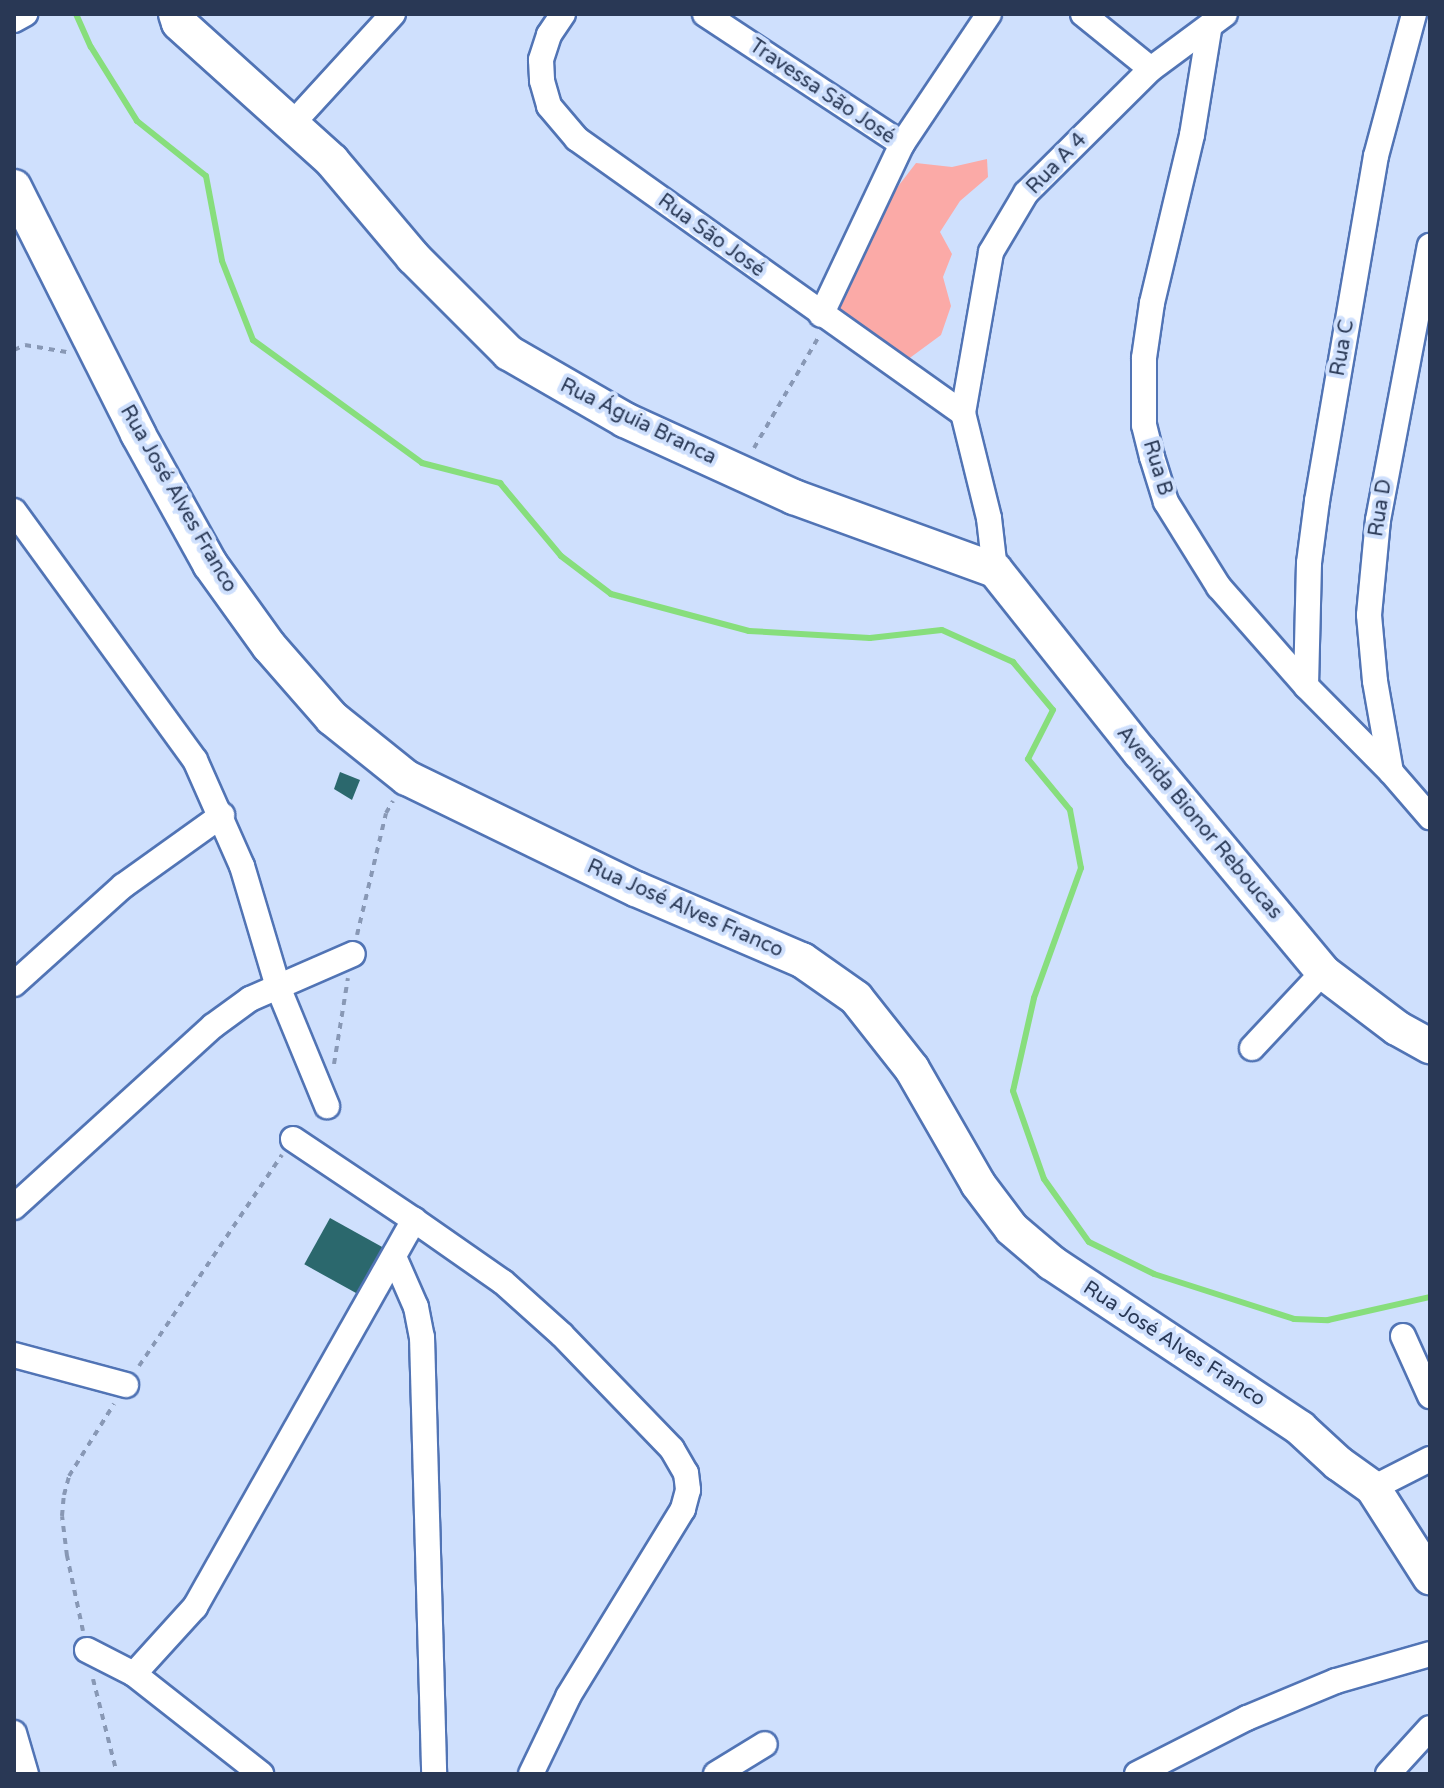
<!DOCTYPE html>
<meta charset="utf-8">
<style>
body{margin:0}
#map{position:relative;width:1444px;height:1788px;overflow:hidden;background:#cfe0fd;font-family:"Varela Round",sans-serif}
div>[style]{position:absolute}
.green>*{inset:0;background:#fbaaa7}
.stream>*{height:6px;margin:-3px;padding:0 3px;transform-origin:3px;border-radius:3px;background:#87de7c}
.building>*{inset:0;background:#2b686d;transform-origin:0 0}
.path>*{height:4px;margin-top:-2px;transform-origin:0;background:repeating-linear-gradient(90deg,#8898b5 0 6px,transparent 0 12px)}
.roads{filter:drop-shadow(2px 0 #5174b5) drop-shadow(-2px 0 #5174b5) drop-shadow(0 2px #5174b5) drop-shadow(0 -2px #5174b5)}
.minor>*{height:24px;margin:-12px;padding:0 12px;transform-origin:12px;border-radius:12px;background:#fff}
.secondary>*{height:34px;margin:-17px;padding:0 17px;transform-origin:17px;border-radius:17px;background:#fff}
span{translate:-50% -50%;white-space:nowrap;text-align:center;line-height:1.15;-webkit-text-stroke:8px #cfe0fd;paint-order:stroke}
.street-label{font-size:20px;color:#293855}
.frame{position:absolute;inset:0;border:16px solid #293855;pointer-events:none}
</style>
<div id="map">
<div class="green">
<div style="clip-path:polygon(987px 159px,988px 177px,960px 201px,940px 232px,952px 254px,943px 277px,951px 306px,941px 335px,907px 360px,834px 308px,886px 202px,916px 163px,952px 167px)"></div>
</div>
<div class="stream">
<div style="left:76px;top:14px;width:36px;rotate:66deg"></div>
<div style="left:91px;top:47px;width:87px;rotate:58.1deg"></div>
<div style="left:137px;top:121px;width:88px;rotate:38.6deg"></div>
<div style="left:206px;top:176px;width:86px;rotate:79.3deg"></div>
<div style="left:222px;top:261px;width:85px;rotate:68.6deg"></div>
<div style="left:253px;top:340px;width:209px;rotate:36deg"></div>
<div style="left:422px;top:463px;width:81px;rotate:14.4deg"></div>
<div style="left:500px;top:483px;width:95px;rotate:50.1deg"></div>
<div style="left:561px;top:556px;width:63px;rotate:37.2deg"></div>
<div style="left:611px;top:594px;width:143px;rotate:15deg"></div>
<div style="left:749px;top:631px;width:121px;rotate:3.3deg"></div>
<div style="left:870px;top:638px;width:72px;rotate:-6.3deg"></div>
<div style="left:942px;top:630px;width:78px;rotate:24.3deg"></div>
<div style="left:1013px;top:662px;width:62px;rotate:50.2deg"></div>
<div style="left:1053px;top:710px;width:55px;rotate:117deg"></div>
<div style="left:1028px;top:759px;width:66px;rotate:50.5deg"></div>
<div style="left:1070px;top:810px;width:59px;rotate:79.3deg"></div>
<div style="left:1081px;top:868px;width:138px;rotate:109.9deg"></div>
<div style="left:1034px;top:998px;width:95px;rotate:102.7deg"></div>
<div style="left:1013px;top:1091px;width:93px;rotate:70.6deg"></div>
<div style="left:1044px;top:1179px;width:77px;rotate:54.5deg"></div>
<div style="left:1089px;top:1242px;width:72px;rotate:26.2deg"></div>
<div style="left:1154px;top:1274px;width:147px;rotate:17.8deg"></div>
<div style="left:1294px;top:1319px;width:34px;rotate:2deg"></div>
<div style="left:1328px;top:1320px;width:105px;rotate:-12.7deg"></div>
</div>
<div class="building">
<div style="clip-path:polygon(340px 772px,360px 780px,352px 800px,334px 789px)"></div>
<div style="left:330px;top:1218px;width:71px;height:53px;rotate:29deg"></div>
</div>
<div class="path">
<div style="left:14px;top:350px;width:12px;rotate:-24deg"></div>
<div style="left:25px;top:345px;width:42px;rotate:9.7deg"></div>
<div style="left:754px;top:448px;width:127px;rotate:-59.8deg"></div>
<div style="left:357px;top:935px;width:125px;rotate:-76.6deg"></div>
<div style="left:386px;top:813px;width:14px;rotate:-60deg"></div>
<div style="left:334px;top:1064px;width:87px;rotate:-80.8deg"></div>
<div style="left:139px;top:1366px;width:255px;rotate:-55.9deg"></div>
<div style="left:83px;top:1631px;width:77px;rotate:-102deg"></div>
<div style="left:67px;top:1556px;width:40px;rotate:-97.1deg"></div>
<div style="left:62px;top:1516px;width:21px;rotate:-85deg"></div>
<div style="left:64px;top:1495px;width:20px;rotate:-75deg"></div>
<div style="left:69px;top:1476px;width:85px;rotate:-58deg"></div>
<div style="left:93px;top:1679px;width:98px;rotate:75.8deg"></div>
</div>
<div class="roads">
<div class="minor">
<div style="left:563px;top:14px;width:25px;rotate:124deg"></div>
<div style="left:549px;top:35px;width:26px;rotate:108deg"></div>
<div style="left:541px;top:60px;width:21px;rotate:87deg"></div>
<div style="left:542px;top:81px;width:26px;rotate:74deg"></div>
<div style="left:549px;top:106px;width:43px;rotate:49.7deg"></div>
<div style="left:577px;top:139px;width:473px;rotate:35.4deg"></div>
<div style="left:705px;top:14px;width:236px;rotate:33.4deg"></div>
<div style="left:902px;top:144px;width:189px;rotate:115.3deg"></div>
<div style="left:1083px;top:14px;width:87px;rotate:39deg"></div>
<div style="left:14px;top:20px;width:13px;rotate:-29deg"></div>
<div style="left:1209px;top:30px;width:106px;rotate:99.2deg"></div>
<div style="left:1192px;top:135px;width:173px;rotate:103.4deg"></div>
<div style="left:1152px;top:303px;width:56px;rotate:98.3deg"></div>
<div style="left:1144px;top:358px;width:67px;rotate:90deg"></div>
<div style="left:1144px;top:425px;width:33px;rotate:76deg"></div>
<div style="left:1152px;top:457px;width:47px;rotate:72.7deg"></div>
<div style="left:1166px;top:502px;width:100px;rotate:58.1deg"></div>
<div style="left:1219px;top:587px;width:132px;rotate:48.7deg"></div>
<div style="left:1306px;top:686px;width:121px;rotate:45.3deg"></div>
<div style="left:1391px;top:772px;width:60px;rotate:49.1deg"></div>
<div style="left:293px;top:123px;width:148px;rotate:-47.5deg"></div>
<div style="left:902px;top:144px;width:156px;rotate:-56.2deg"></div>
<div style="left:14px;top:511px;width:308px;rotate:54deg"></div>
<div style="left:195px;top:760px;width:116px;rotate:66.1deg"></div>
<div style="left:242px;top:866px;width:126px;rotate:73.4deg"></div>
<div style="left:278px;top:987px;width:129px;rotate:67.6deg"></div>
<div style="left:995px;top:570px;width:52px;rotate:-96.6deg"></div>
<div style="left:989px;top:518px;width:108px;rotate:-103.9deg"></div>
<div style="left:963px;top:413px;width:163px;rotate:-80.1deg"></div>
<div style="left:991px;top:252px;width:69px;rotate:-59.3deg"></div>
<div style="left:1026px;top:193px;width:176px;rotate:-44.8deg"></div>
<div style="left:1151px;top:69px;width:92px;rotate:-36.6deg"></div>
<div style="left:1306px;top:686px;width:123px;rotate:-88.6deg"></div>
<div style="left:1309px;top:563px;width:63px;rotate:-82.6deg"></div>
<div style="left:1317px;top:501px;width:350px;rotate:-80.3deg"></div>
<div style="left:1376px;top:156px;width:147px;rotate:-75deg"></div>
<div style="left:1391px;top:772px;width:92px;rotate:-100deg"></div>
<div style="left:1375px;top:681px;width:66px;rotate:-95.2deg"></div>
<div style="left:1369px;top:615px;width:95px;rotate:-84.6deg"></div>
<div style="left:1378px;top:520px;width:279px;rotate:-79.3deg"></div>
<div style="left:14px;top:984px;width:147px;rotate:-42deg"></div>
<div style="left:123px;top:886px;width:122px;rotate:-35.6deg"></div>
<div style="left:1252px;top:1048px;width:104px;rotate:-46.9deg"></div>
<div style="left:293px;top:1139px;width:146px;rotate:33.8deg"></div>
<div style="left:14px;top:1207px;width:269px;rotate:-42.3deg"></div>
<div style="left:213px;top:1026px;width:46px;rotate:-36.1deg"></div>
<div style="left:250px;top:999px;width:112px;rotate:-23.6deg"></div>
<div style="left:395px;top:1259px;width:52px;rotate:66.4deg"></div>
<div style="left:416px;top:1307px;width:31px;rotate:79deg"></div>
<div style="left:422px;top:1337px;width:437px;rotate:88.4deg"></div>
<div style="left:1403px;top:1336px;width:66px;rotate:65.8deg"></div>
<div style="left:14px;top:1355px;width:116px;rotate:15deg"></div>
<div style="left:1373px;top:1488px;width:64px;rotate:-27deg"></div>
<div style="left:87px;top:1650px;width:53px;rotate:27.1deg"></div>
<div style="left:134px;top:1674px;width:91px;rotate:-47.7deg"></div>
<div style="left:195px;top:1607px;width:445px;rotate:-60.5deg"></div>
<div style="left:414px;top:1220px;width:108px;rotate:34.9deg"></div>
<div style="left:503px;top:1282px;width:79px;rotate:41.9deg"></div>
<div style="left:562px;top:1335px;width:158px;rotate:46deg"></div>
<div style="left:672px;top:1449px;width:28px;rotate:60deg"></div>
<div style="left:686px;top:1473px;width:17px;rotate:83deg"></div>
<div style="left:688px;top:1490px;width:20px;rotate:105deg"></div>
<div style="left:683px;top:1509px;width:220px;rotate:121.5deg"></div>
<div style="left:568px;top:1697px;width:85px;rotate:115.7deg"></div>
<div style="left:134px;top:1674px;width:162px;rotate:38.2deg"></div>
<div style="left:14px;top:1733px;width:43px;rotate:73.7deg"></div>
<div style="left:716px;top:1774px;width:57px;rotate:-31.5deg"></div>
<div style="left:1137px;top:1774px;width:123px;rotate:-27deg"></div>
<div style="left:1247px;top:1718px;width:96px;rotate:-22.6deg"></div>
<div style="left:1336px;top:1681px;width:98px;rotate:-16deg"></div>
<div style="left:1388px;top:1774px;width:62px;rotate:-47.6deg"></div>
</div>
<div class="secondary">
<div style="left:176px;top:14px;width:9px;rotate:72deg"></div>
<div style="left:179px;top:23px;width:206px;rotate:42deg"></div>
<div style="left:332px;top:161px;width:126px;rotate:49.8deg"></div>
<div style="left:413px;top:257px;width:136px;rotate:45deg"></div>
<div style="left:509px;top:353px;width:134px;rotate:30deg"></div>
<div style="left:625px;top:420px;width:186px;rotate:24.5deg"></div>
<div style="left:794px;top:497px;width:214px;rotate:20deg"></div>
<div style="left:995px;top:570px;width:233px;rotate:51.5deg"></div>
<div style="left:1140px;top:752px;width:286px;rotate:50.2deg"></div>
<div style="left:1323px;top:972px;width:93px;rotate:37.1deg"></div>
<div style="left:1397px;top:1028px;width:38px;rotate:29deg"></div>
<div style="left:14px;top:187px;width:276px;rotate:63.3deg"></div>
<div style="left:138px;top:434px;width:149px;rotate:61deg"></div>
<div style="left:210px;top:564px;width:101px;rotate:54.3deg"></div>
<div style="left:269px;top:646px;width:96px;rotate:48.8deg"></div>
<div style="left:332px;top:718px;width:96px;rotate:38.7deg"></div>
<div style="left:407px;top:778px;width:254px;rotate:25.9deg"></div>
<div style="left:636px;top:889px;width:181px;rotate:23.2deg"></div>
<div style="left:802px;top:960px;width:66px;rotate:35.1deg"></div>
<div style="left:856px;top:998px;width:90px;rotate:51.7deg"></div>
<div style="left:912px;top:1069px;width:133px;rotate:60.1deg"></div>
<div style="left:978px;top:1184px;width:56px;rotate:52.9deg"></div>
<div style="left:1012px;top:1229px;width:52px;rotate:40.4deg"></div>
<div style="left:1052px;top:1263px;width:298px;rotate:33.6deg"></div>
<div style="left:1300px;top:1428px;width:52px;rotate:42.6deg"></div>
<div style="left:1338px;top:1463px;width:43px;rotate:35.5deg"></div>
<div style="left:1373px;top:1488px;width:106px;rotate:57.4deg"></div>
</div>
</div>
<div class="street-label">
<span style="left:822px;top:92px;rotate:34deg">Travessa São José</span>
<span style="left:1057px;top:164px;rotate:-46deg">Rua A 4</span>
<span style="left:711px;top:236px;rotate:36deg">Rua São José</span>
<span style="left:1343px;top:348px;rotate:-80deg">Rua C</span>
<span style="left:638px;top:422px;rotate:26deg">Rua Águia Branca</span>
<span style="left:1157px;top:468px;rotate:73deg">Rua B</span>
<span style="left:178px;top:499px;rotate:60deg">Rua José Alves Franco</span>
<span style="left:1381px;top:508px;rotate:-81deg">Rua D</span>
<span style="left:1199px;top:823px;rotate:50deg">Avenida Bionor Reboucas</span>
<span style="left:685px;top:909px;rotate:24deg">Rua José Alves Franco</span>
<span style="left:1174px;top:1344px;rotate:33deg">Rua José Alves Franco</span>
</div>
<div class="frame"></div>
</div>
